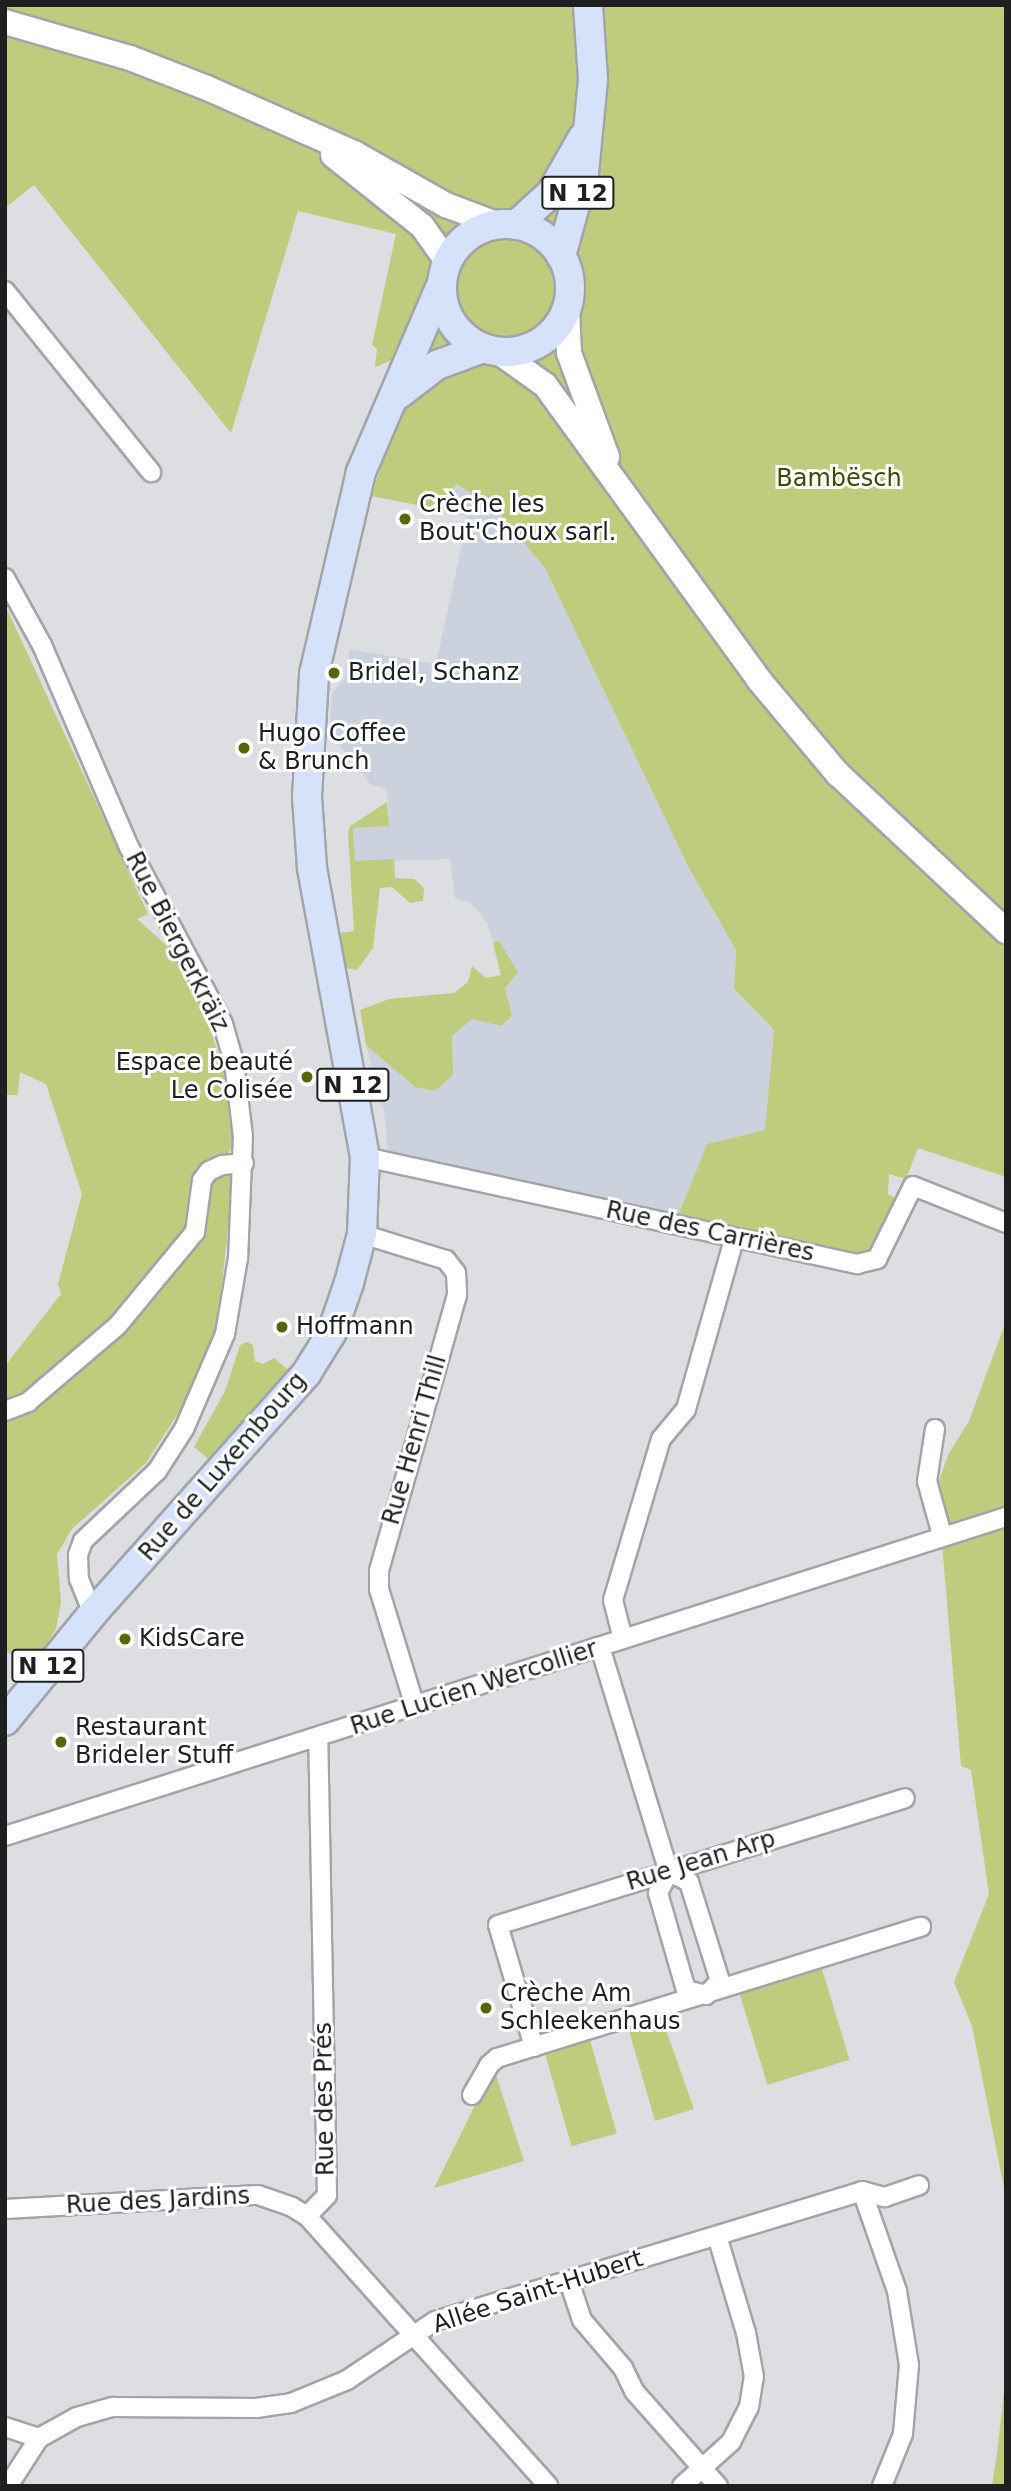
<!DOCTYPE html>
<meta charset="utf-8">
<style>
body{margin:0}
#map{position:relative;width:1011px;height:2491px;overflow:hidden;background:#dcdee2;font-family:"DejaVu Sans",sans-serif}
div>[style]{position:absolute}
.built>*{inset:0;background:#ccd2dd}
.green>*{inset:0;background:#bfcc7d;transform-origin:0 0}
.roads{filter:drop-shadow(2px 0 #a2a4a8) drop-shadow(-2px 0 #a2a4a8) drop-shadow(0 2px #a2a4a8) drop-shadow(0 -2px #a2a4a8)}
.minor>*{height:18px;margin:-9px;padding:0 9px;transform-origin:9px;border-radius:9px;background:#fff}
.secondary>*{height:24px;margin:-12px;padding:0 12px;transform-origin:12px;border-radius:12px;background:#fff}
.primary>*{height:28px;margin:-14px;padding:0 14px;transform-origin:14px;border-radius:14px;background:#d5e2fa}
.primary>.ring{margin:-14px;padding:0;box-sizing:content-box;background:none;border:28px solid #d5e2fa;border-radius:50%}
.dots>*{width:19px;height:19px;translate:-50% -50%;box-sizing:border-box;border:4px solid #fff;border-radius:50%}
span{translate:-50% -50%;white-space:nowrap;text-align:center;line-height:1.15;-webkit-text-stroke:6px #fff;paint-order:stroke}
.shield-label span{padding:2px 5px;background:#fff;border:2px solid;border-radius:5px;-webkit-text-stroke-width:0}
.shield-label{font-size:23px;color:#1e1f20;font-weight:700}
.park-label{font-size:24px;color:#414907}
.poi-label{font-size:24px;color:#1e1f20}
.left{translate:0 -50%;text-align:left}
.right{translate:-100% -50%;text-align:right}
.street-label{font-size:24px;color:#1e1f20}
.frame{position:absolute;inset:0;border:7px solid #1e1f20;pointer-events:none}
</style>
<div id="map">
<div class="built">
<div style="clip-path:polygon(457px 484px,498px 511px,545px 568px,689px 868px,736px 950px,734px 990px,774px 1030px,765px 1130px,707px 1144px,678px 1216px,516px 1184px,388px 1151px,384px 1111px,366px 1045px,415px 1087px,453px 1075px,452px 1036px,472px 1018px,501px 1026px,505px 988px,488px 924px,471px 903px,455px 898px,450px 859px,355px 862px,353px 828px,389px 826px,387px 789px,370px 784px,329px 732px,332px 694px,344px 680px,349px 649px,436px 664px,468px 517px,438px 509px)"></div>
</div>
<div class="green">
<div style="clip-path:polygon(5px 5px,1006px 5px,1006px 1177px,918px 1148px,906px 1179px,889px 1174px,888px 1194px,898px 1199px,873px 1256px,858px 1259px,773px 1235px,727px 1229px,721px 1218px,707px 1227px,683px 1222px,678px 1216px,707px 1144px,765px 1130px,774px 1030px,734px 989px,736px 950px,689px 868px,545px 568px,498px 511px,457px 484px,438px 509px,371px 496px,382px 465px,371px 444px,395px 359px,375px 367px,377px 349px,372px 345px,396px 234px,298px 211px,231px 433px,34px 185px,5px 208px)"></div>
<div style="clip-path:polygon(5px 605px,148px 914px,137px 919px,175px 953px,195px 985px,223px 1067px,236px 1140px,222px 1164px,234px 1175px,217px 1328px,197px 1384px,146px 1463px,72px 1529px,57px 1554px,61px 1602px,56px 1629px,44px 1648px,30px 1659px,5px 1652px,5px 1366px,61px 1294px,58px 1284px,82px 1194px,46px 1084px,20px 1072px,18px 1095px,5px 1095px)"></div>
<div style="clip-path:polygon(387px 802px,389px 826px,353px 828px,355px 861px,394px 859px,395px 878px,414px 879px,424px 888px,423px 901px,410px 903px,392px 887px,380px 888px,373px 948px,357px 970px,341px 967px,339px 933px,354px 931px,348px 833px,350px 826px)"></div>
<div style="clip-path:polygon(499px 941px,518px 972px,505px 988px,512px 1016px,501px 1026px,472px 1019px,452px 1036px,453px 1075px,435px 1091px,415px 1087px,366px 1045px,360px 1010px,389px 999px,454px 993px,468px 982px,472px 966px,486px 978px,501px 975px,493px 943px)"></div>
<div style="clip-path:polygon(1006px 1321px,1006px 2198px,972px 2026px,954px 1982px,989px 1894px,971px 1770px,961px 1766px,937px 1486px,948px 1455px,969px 1421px)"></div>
<div style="clip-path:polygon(247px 1342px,253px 1345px,255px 1361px,263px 1364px,274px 1358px,290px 1371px,211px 1461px,194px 1447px,225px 1391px,240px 1345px)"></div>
<div style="left:821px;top:1966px;width:98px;height:86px;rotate:73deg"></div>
<div style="clip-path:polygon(661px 2016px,694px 2109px,655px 2121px,628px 2027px)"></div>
<div style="left:590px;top:2040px;width:97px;height:47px;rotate:74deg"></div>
<div style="clip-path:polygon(495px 2072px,524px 2161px,434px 2188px,487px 2081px)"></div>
<div style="clip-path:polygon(1006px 2375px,1006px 2486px,992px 2486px,997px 2453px)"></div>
</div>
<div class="roads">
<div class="minor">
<div style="left:5px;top:291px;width:233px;rotate:51.1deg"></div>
<div style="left:5px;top:578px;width:77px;rotate:61.1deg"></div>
<div style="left:42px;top:645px;width:220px;rotate:66.7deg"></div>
<div style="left:129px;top:847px;width:200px;rotate:62deg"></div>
<div style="left:223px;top:1024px;width:40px;rotate:74deg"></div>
<div style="left:234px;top:1062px;width:75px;rotate:83.1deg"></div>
<div style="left:243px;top:1136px;width:122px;rotate:92.3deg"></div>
<div style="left:238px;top:1258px;width:77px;rotate:99.7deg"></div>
<div style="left:225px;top:1334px;width:103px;rotate:113.3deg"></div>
<div style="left:184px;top:1429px;width:50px;rotate:122.7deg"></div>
<div style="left:157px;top:1471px;width:102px;rotate:136.6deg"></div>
<div style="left:83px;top:1541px;width:15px;rotate:110deg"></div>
<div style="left:78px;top:1555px;width:24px;rotate:88deg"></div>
<div style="left:79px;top:1579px;width:37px;rotate:68deg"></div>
<div style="left:365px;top:1157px;width:504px;rotate:12.27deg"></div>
<div style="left:857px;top:1264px;width:21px;rotate:-14deg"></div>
<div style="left:877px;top:1259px;width:81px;rotate:-63.7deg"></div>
<div style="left:913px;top:1186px;width:100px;rotate:21.7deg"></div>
<div style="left:362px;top:1234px;width:88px;rotate:17.2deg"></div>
<div style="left:446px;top:1260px;width:16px;rotate:52deg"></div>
<div style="left:456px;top:1273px;width:22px;rotate:87deg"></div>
<div style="left:457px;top:1295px;width:287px;rotate:105.8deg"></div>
<div style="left:379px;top:1571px;width:18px;rotate:90deg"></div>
<div style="left:379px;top:1589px;width:123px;rotate:73deg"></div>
<div style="left:5px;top:1411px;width:25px;rotate:-21deg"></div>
<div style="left:28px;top:1402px;width:118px;rotate:-40.5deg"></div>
<div style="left:118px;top:1325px;width:121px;rotate:-50.4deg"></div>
<div style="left:195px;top:1232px;width:52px;rotate:-82.3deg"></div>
<div style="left:202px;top:1180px;width:11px;rotate:-52deg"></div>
<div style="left:209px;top:1171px;width:14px;rotate:-25deg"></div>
<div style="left:222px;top:1165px;width:22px;rotate:-5deg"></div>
<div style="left:935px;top:1429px;width:53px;rotate:98.7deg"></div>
<div style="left:927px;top:1481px;width:56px;rotate:74.5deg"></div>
<div style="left:623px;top:1639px;width:40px;rotate:-104.4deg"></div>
<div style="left:613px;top:1600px;width:168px;rotate:-73.4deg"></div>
<div style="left:661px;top:1439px;width:39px;rotate:-50deg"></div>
<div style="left:686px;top:1409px;width:177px;rotate:-74.2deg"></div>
<div style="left:600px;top:1647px;width:235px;rotate:73deg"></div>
<div style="left:669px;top:1872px;width:24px;rotate:118deg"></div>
<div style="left:658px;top:1893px;width:101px;rotate:73.9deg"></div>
<div style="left:686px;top:1990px;width:21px;rotate:14deg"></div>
<div style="left:706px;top:1995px;width:20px;rotate:-45deg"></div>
<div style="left:720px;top:1981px;width:104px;rotate:-107.4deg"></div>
<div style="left:689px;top:1882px;width:22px;rotate:-153deg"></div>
<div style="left:5px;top:1836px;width:1051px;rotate:-17.68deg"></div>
<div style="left:534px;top:2047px;width:127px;rotate:-106.4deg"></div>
<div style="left:498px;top:1925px;width:426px;rotate:-17.3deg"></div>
<div style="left:472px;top:2095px;width:34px;rotate:-60deg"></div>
<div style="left:489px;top:2065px;width:11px;rotate:-41deg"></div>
<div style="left:497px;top:2058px;width:444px;rotate:-17.2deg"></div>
<div style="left:862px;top:2191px;width:106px;rotate:70.7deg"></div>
<div style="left:897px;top:2291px;width:75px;rotate:80.8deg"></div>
<div style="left:909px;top:2365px;width:69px;rotate:95deg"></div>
<div style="left:903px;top:2434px;width:56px;rotate:112deg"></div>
<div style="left:5px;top:2209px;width:253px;rotate:-3.2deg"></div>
<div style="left:258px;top:2195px;width:36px;rotate:19deg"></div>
<div style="left:292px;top:2207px;width:17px;rotate:31deg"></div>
<div style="left:307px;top:2216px;width:362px;rotate:48.2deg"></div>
<div style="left:307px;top:2216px;width:29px;rotate:-46deg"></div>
<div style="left:327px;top:2195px;width:457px;rotate:-91.1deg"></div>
<div style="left:569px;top:2281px;width:41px;rotate:71.6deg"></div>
<div style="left:582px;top:2320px;width:63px;rotate:49.5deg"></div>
<div style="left:623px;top:2368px;width:25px;rotate:64deg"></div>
<div style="left:634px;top:2391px;width:127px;rotate:48.5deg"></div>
<div style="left:5px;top:2427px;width:36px;rotate:18deg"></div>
<div style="left:8px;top:2486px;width:57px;rotate:-57.1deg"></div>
<div style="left:39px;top:2438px;width:43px;rotate:-28.9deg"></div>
<div style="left:77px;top:2417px;width:37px;rotate:-16deg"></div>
<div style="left:113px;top:2407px;width:143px;rotate:0.4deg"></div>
<div style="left:256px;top:2408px;width:35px;rotate:-8deg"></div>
<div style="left:291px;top:2403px;width:61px;rotate:-22.3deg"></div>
<div style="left:347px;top:2380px;width:106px;rotate:-33.8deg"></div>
<div style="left:435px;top:2321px;width:446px;rotate:-16.9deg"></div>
<div style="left:862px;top:2191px;width:24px;rotate:15deg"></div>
<div style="left:885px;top:2197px;width:36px;rotate:-19deg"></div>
<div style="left:682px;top:2486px;width:66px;rotate:-41.9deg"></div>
<div style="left:731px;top:2442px;width:39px;rotate:-63deg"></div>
<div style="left:749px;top:2407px;width:30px;rotate:-81deg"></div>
<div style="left:754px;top:2377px;width:45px;rotate:-100.3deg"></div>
<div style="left:746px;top:2333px;width:101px;rotate:-106.6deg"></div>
</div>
<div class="secondary">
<div style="left:5px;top:22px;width:130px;rotate:16.1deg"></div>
<div style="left:130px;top:58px;width:83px;rotate:21.3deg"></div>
<div style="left:207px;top:88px;width:161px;rotate:23.9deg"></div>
<div style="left:354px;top:153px;width:106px;rotate:29.5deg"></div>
<div style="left:446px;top:205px;width:53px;rotate:20.8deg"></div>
<div style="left:333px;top:155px;width:114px;rotate:38.6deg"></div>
<div style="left:422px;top:226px;width:43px;rotate:54.5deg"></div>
<div style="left:567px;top:310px;width:43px;rotate:87.3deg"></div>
<div style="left:569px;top:353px;width:111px;rotate:69.9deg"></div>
<div style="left:500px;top:353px;width:55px;rotate:35.4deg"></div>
<div style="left:545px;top:385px;width:364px;rotate:54deg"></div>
<div style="left:759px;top:680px;width:123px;rotate:50deg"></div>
<div style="left:838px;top:774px;width:230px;rotate:43.1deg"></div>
</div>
<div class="primary">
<div class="ring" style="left:442px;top:224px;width:100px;height:100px"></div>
<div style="left:516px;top:225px;width:47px;rotate:-42.4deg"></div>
<div style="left:551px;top:193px;width:64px;rotate:-60.3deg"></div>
<div style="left:561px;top:256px;width:86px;rotate:-74.5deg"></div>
<div style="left:584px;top:173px;width:94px;rotate:-84.5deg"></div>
<div style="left:593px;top:79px;width:74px;rotate:-93.9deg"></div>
<div style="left:398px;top:395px;width:49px;rotate:-37.6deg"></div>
<div style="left:437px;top:365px;width:49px;rotate:-20.3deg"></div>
<div style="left:5px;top:1721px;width:139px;rotate:-50.8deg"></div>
<div style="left:93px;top:1613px;width:320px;rotate:-48.3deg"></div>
<div style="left:306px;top:1374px;width:49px;rotate:-58.2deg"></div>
<div style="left:332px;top:1332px;width:52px;rotate:-70.9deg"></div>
<div style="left:349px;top:1283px;width:51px;rotate:-75.1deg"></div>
<div style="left:362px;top:1234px;width:77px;rotate:-87.8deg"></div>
<div style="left:365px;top:1157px;width:295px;rotate:-100.4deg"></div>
<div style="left:312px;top:867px;width:70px;rotate:-94.1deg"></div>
<div style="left:307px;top:797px;width:123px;rotate:-86.7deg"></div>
<div style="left:314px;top:674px;width:207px;rotate:-76.9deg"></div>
<div style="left:361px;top:472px;width:203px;rotate:-66.8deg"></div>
</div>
</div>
<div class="dots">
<div style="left:405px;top:519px;background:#5a6403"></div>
<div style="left:334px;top:673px;background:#5a6403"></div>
<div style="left:244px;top:748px;background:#5a6403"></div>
<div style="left:307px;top:1077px;background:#5a6403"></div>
<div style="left:282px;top:1327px;background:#5a6403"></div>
<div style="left:125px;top:1639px;background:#5a6403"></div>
<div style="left:61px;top:1742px;background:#5a6403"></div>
<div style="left:486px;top:2008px;background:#5a6403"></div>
</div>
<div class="shield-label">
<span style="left:578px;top:193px">N 12</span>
<span style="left:353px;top:1085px">N 12</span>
<span style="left:48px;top:1666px">N 12</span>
</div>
<div class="park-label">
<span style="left:839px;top:479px">Bambësch</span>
</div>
<div class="poi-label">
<span class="left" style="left:419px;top:519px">Crèche les<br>Bout'Choux sarl.</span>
<span class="left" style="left:348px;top:673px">Bridel, Schanz</span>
<span class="left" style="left:258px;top:748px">Hugo Coffee<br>&amp; Brunch</span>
<span class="right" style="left:293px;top:1077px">Espace beauté<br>Le Colisée</span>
<span class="left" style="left:296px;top:1327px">Hoffmann</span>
<span class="left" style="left:139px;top:1639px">KidsCare</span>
<span class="left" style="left:75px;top:1742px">Restaurant<br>Brideler Stuff</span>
<span class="left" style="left:500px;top:2008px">Crèche Am<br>Schleekenhaus</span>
</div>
<div class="street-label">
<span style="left:177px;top:942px;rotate:63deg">Rue Biergerkräiz</span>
<span style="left:710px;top:1232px;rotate:12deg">Rue des Carrières</span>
<span style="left:415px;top:1440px;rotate:-74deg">Rue Henri Thill</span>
<span style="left:223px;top:1467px;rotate:-49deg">Rue de Luxembourg</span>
<span style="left:474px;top:1688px;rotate:-18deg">Rue Lucien Wercollier</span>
<span style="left:701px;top:1861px;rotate:-17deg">Rue Jean Arp</span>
<span style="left:325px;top:2099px;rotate:-91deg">Rue des Prés</span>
<span style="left:158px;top:2201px;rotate:-3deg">Rue des Jardins</span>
<span style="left:538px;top:2292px;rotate:-18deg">Allée Saint-Hubert</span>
</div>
<div class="frame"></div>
</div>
